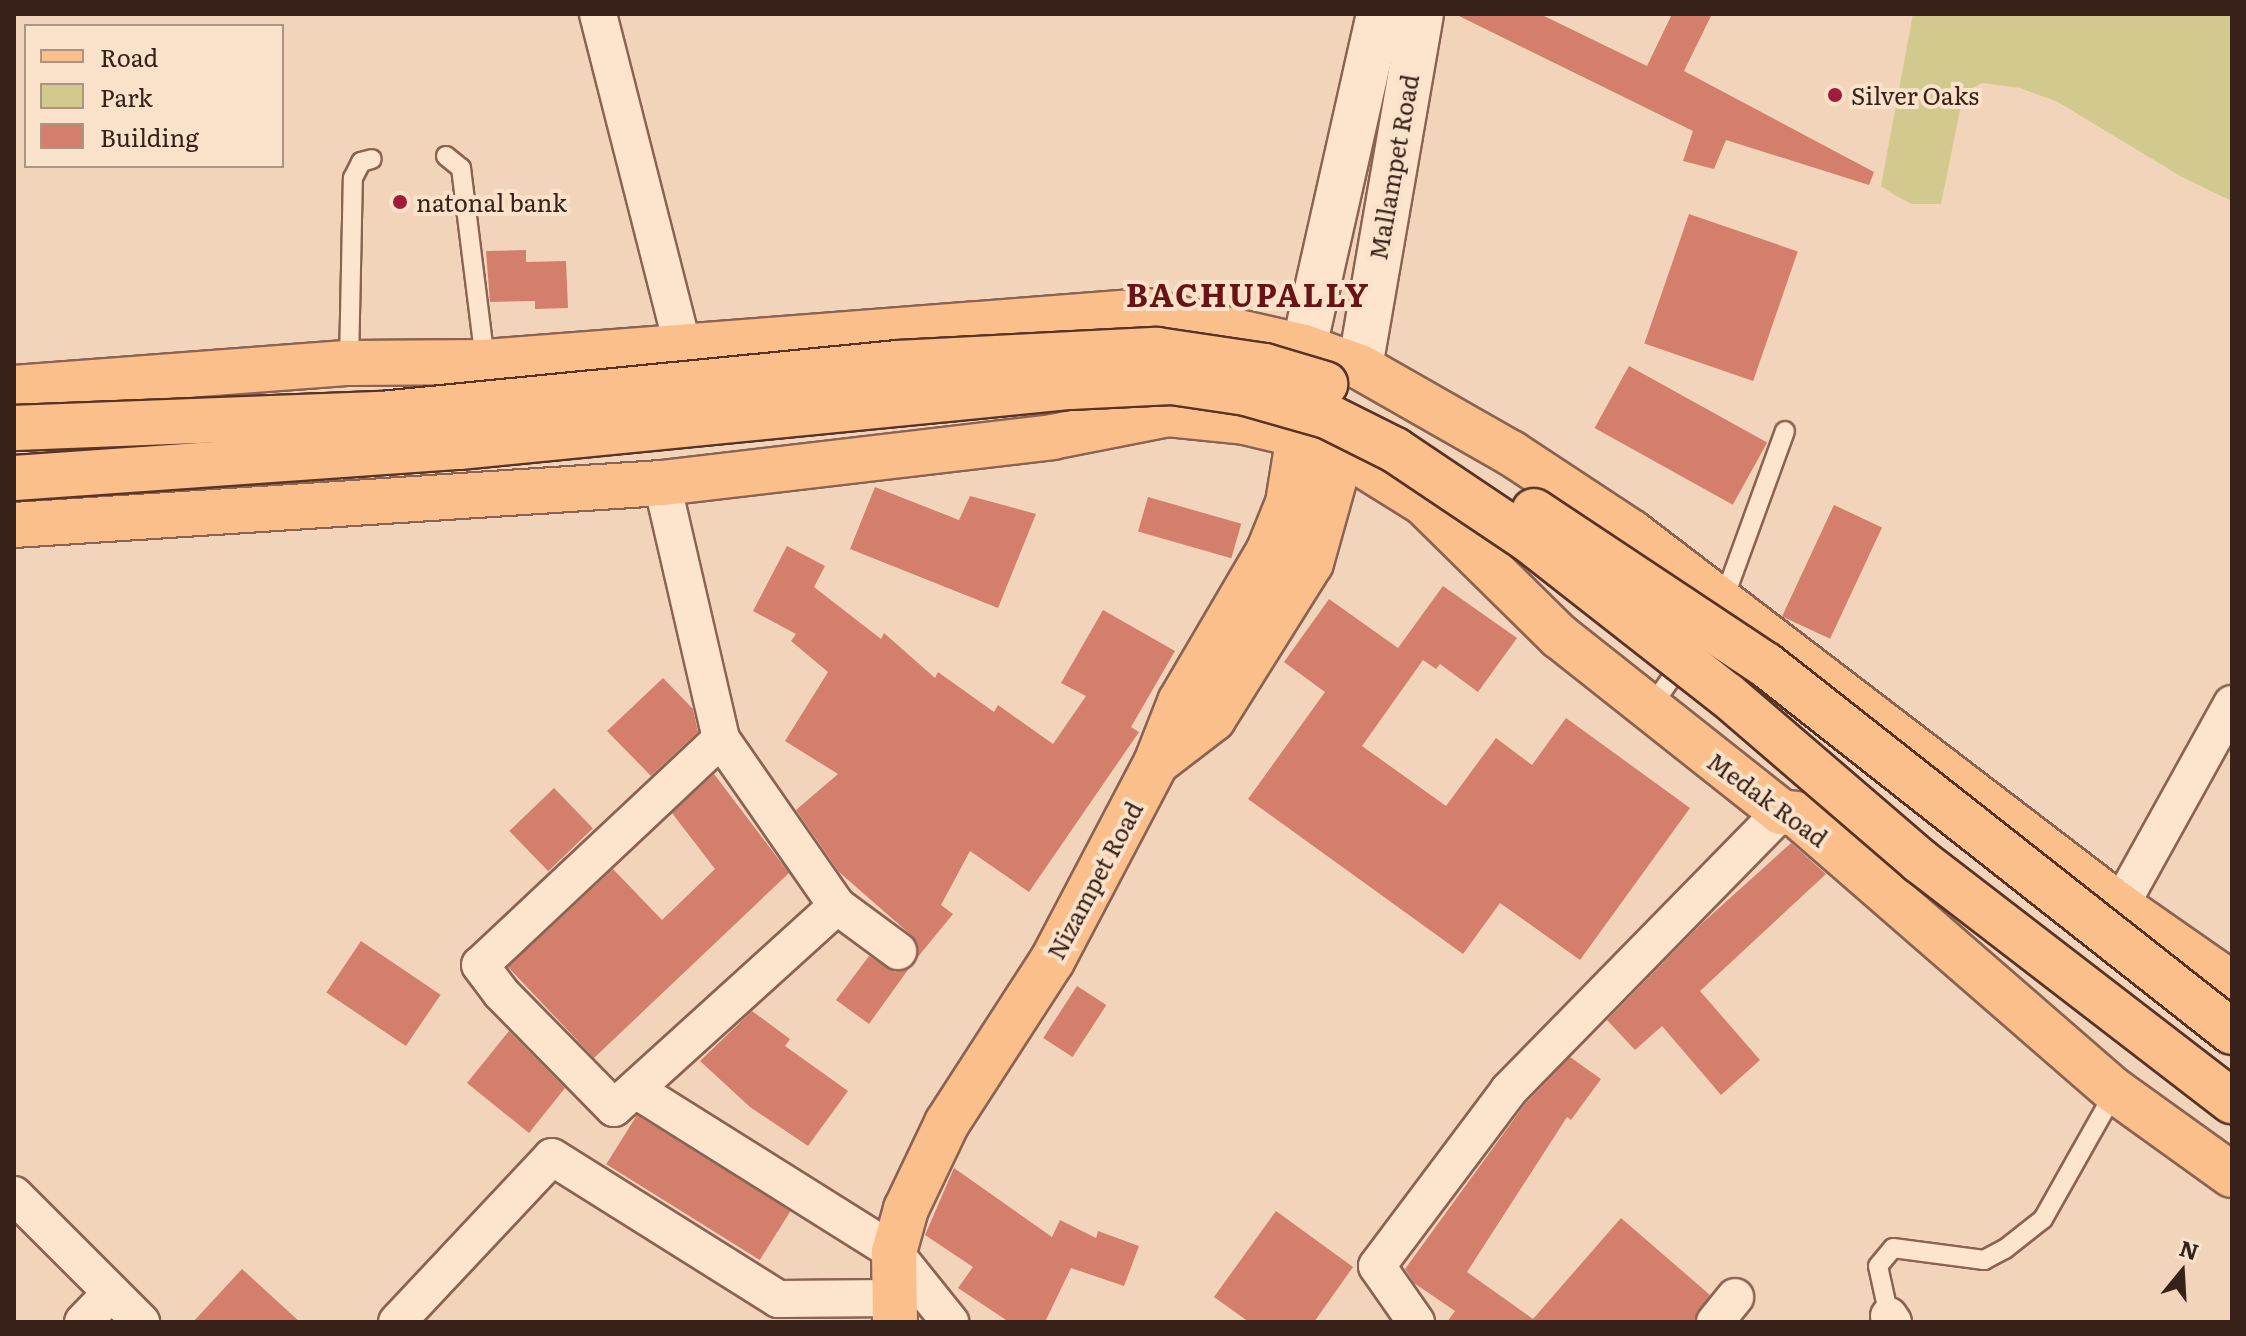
<!DOCTYPE html>
<style>
body{margin:0}
#map{position:relative;width:2246px;height:1336px;overflow:hidden;background:#f2d4ba;font-family:Literata,serif}
div>[style]{position:absolute}
.green>*{inset:0;background:#d1c98d}
.building>*{inset:0;background:#d47f6b;transform-origin:0 0}
.roads{filter:drop-shadow(2px 0 #8a6353) drop-shadow(-2px 0 #8a6353) drop-shadow(0 2px #8a6353) drop-shadow(0 -2px #8a6353)}
.lane>*{height:18px;margin:-9px;padding:0 9px;transform-origin:9px;border-radius:9px;background:#fce4cd}
.street>*{height:36px;margin:-18px;padding:0 18px;transform-origin:18px;border-radius:18px;background:#fce4cd}
.secondary>*{height:44px;margin:-22px;padding:0 22px;transform-origin:22px;border-radius:22px;background:#fce4cd}
.primary>*{height:44px;margin:-22px;padding:0 22px;transform-origin:22px;border-radius:22px;background:#fbbf8c}
.bridges{filter:drop-shadow(2px 0 #573328) drop-shadow(-2px 0 #573328) drop-shadow(0 2px #573328) drop-shadow(0 -2px #573328)}
.primary-bridge>*{height:44px;margin:-22px;padding:0 22px;transform-origin:22px;border-radius:22px;background:#fbbf8c}
.dots>*{width:22px;height:22px;translate:-50% -50%;box-sizing:border-box;border:4px solid #f9e1ca;border-radius:50%}
span{translate:-50% -50%;white-space:nowrap;text-align:center;line-height:1.15;-webkit-text-stroke:8px #f9e1ca;paint-order:stroke}
.poi-label{font-size:24px;color:#372119}
.left{translate:0 -50%;text-align:left}
.street-label{font-size:24px;color:#372119}
.district-label{font-size:32px;color:#681416;font-weight:700;letter-spacing:2px}
.frame{position:absolute;inset:0;border:16px solid #372119;pointer-events:none}
.legend{position:absolute;left:24px;top:24px;width:260px;height:144px;box-sizing:border-box;background:#f9e1ca;border:2px solid #ab9483;margin:0;padding:10px 14px;list-style:none;font-size:24px;color:#372119}
.legend li{display:flex;align-items:center;gap:16px;height:40px}
.legend b{width:40px;border:2px solid #ab9483}
.north{position:absolute;left:2142px;top:1232px;width:80px;height:80px;-webkit-text-stroke:6px #f9e1ca;paint-order:stroke;rotate:18deg;font-size:22px;font-weight:700;line-height:32px;text-align:center;color:#372119}
.north::after{content:'';display:block;margin:auto;width:28px;height:36px;background:#372119;clip-path:polygon(50% 0,100% 100%,50% 72%,0 100%)}
</style>
<div id="map">
<div class="green">
<div style="clip-path:polygon(1913px 14px,2232px 14px,2232px 201px,2182px 177px,2058px 102px,2020px 88px,1982px 83px,1970px 89px,1960px 110px,1941px 204px,1912px 204px,1896px 196px,1881px 186px)"></div>
</div>
<div class="building">
<div style="clip-path:polygon(1455px 14px,1540px 14px,1647px 66px,1672px 14px,1712px 14px,1684px 71px,1874px 172px,1869px 185px,1726px 140px,1714px 169px,1683px 161px,1693px 131px)"></div>
<div style="left:1689px;top:214px;width:115px;height:137px;rotate:19deg"></div>
<div style="clip-path:polygon(526px 250px,526px 262px,566px 261px,568px 308px,535px 309px,535px 301px,490px 302px,486px 251px)"></div>
<div style="left:1629px;top:366px;width:158px;height:71px;rotate:29deg"></div>
<div style="clip-path:polygon(875px 487px,959px 520px,970px 496px,1036px 514px,998px 608px,850px 549px)"></div>
<div style="left:1148px;top:497px;width:97px;height:36px;rotate:16deg"></div>
<div style="left:1834px;top:505px;width:53px;height:123px;rotate:25deg"></div>
<div style="clip-path:polygon(787px 546px,825px 566px,814px 587px,881px 639px,884px 633px,935px 678px,938px 672px,994px 712px,998px 705px,1053px 744px,1086px 696px,1061px 683px,1103px 610px,1175px 651px,1131px 727px,1139px 732px,1029px 892px,970px 851px,941px 905px,953px 914px,917px 958px,911px 935px,839px 872px,796px 810px,838px 774px,785px 741px,828px 672px,791px 641px,796px 634px,753px 611px)"></div>
<div style="clip-path:polygon(1443px 586px,1517px 638px,1478px 692px,1440px 664px,1436px 669px,1423px 660px,1362px 746px,1446px 806px,1496px 738px,1532px 765px,1566px 718px,1690px 808px,1580px 960px,1500px 903px,1463px 954px,1248px 799px,1325px 692px,1284px 662px,1329px 599px,1398px 648px)"></div>
<div style="clip-path:polygon(663px 678px,693px 709px,698px 732px,651px 776px,607px 731px)"></div>
<div style="clip-path:polygon(714px 774px,789px 873px,594px 1058px,508px 967px,613px 869px,662px 920px,715px 869px,672px 813px)"></div>
<div style="left:554px;top:788px;width:56px;height:62px;rotate:46deg"></div>
<div style="clip-path:polygon(1791px 843px,1826px 874px,1700px 991px,1760px 1060px,1721px 1095px,1662px 1026px,1635px 1050px,1607px 1020px,1699px 926px)"></div>
<div style="left:361px;top:941px;width:96px;height:62px;rotate:34deg"></div>
<div style="clip-path:polygon(869px 956px,895px 972px,910px 967px,869px 1024px,836px 1000px)"></div>
<div style="left:1077px;top:986px;width:35px;height:62px;rotate:33deg"></div>
<div style="clip-path:polygon(752px 1011px,790px 1039px,785px 1046px,848px 1091px,808px 1146px,750px 1107px,700px 1061px)"></div>
<div style="clip-path:polygon(509px 1031px,565px 1088px,529px 1133px,467px 1083px)"></div>
<div style="clip-path:polygon(1570px 1057px,1601px 1079px,1571px 1120px,1567px 1117px,1467px 1272px,1533px 1319px,1621px 1218px,1710px 1295px,1693px 1322px,1447px 1322px,1455px 1311px,1414px 1283px,1405px 1269px,1525px 1104px)"></div>
<div style="left:637px;top:1115px;width:181px;height:58px;rotate:32deg"></div>
<div style="clip-path:polygon(954px 1168px,1052px 1237px,1060px 1220px,1096px 1238px,1098px 1231px,1139px 1246px,1124px 1286px,1071px 1268px,1045px 1322px,1009px 1322px,958px 1288px,973px 1267px,925px 1235px)"></div>
<div style="clip-path:polygon(1276px 1211px,1353px 1267px,1314px 1322px,1249px 1322px,1214px 1297px)"></div>
<div style="clip-path:polygon(242px 1269px,300px 1322px,193px 1322px)"></div>
</div>
<div class="roads">
<div class="lane">
<div style="left:446px;top:156px;width:19px;rotate:39deg"></div>
<div style="left:461px;top:168px;width:195px;rotate:82.9deg"></div>
<div style="left:349px;top:363px;width:185px;rotate:-88.8deg"></div>
<div style="left:353px;top:178px;width:18px;rotate:-63deg"></div>
<div style="left:361px;top:162px;width:11px;rotate:-15deg"></div>
<div style="left:1722px;top:604px;width:184px;rotate:-70deg"></div>
<div style="left:1650px;top:709px;width:62px;rotate:-55.5deg"></div>
<div style="left:1889px;top:1316px;width:51px;rotate:-102.4deg"></div>
<div style="left:1878px;top:1266px;width:23px;rotate:-50deg"></div>
<div style="left:1893px;top:1248px;width:92px;rotate:7.5deg"></div>
<div style="left:1984px;top:1260px;width:24px;rotate:-28deg"></div>
<div style="left:2005px;top:1249px;width:48px;rotate:-38.3deg"></div>
<div style="left:2043px;top:1219px;width:147px;rotate:-60.6deg"></div>
</div>
<div class="street">
<div style="left:598px;top:14px;width:344px;rotate:75.7deg"></div>
<div style="left:662px;top:483px;width:263px;rotate:77deg"></div>
<div style="left:721px;top:739px;width:203px;rotate:55.2deg"></div>
<div style="left:837px;top:906px;width:76px;rotate:36.4deg"></div>
<div style="left:721px;top:739px;width:330px;rotate:136.8deg"></div>
<div style="left:480px;top:965px;width:35px;rotate:53deg"></div>
<div style="left:501px;top:993px;width:161px;rotate:45.5deg"></div>
<div style="left:614px;top:1108px;width:301px;rotate:-42.2deg"></div>
<div style="left:2120px;top:906px;width:231px;rotate:-61deg"></div>
<div style="left:636px;top:1090px;width:305px;rotate:32.1deg"></div>
<div style="left:894px;top:1252px;width:90px;rotate:51.3deg"></div>
<div style="left:14px;top:1195px;width:180px;rotate:45deg"></div>
<div style="left:1889px;top:1316px;width:7px;rotate:56deg"></div>
<div style="left:83px;top:1322px;width:40px;rotate:-46deg"></div>
<div style="left:397px;top:1322px;width:226px;rotate:-46.8deg"></div>
<div style="left:552px;top:1157px;width:267px;rotate:32.1deg"></div>
<div style="left:778px;top:1299px;width:115px;rotate:-0.5deg"></div>
<div style="left:1416px;top:1322px;width:68px;rotate:-124.9deg"></div>
<div style="left:1377px;top:1266px;width:220px;rotate:-53.1deg"></div>
<div style="left:1509px;top:1090px;width:389px;rotate:-45.6deg"></div>
<div style="left:1715px;top:1322px;width:32px;rotate:-51deg"></div>
</div>
<div class="secondary">
<div style="left:1304px;top:347px;width:341px;rotate:-77.3deg"></div>
<div style="left:1360px;top:367px;width:358px;rotate:-80.2deg"></div>
</div>
<div class="primary">
<div style="left:14px;top:388px;width:336px;rotate:-4.3deg"></div>
<div style="left:349px;top:363px;width:136px;rotate:-0.4deg"></div>
<div style="left:485px;top:362px;width:663px;rotate:-4.41deg"></div>
<div style="left:1146px;top:311px;width:162px;rotate:12.8deg"></div>
<div style="left:1304px;top:347px;width:59px;rotate:19.7deg"></div>
<div style="left:1360px;top:367px;width:174px;rotate:29.7deg"></div>
<div style="left:1511px;top:453px;width:144px;rotate:33.4deg"></div>
<div style="left:1631px;top:532px;width:616px;rotate:37.41deg"></div>
<div style="left:2120px;top:906px;width:136px;rotate:34.9deg"></div>
<div style="left:14px;top:525px;width:649px;rotate:-3.71deg"></div>
<div style="left:662px;top:483px;width:393px;rotate:-6.7deg"></div>
<div style="left:1052px;top:437px;width:118px;rotate:-11.2deg"></div>
<div style="left:1168px;top:414px;width:77px;rotate:5.9deg"></div>
<div style="left:1245px;top:422px;width:56px;rotate:13.5deg"></div>
<div style="left:1299px;top:435px;width:46px;rotate:21.6deg"></div>
<div style="left:1342px;top:452px;width:97px;rotate:31.9deg"></div>
<div style="left:1424px;top:503px;width:190px;rotate:44.6deg"></div>
<div style="left:1559px;top:636px;width:283px;rotate:38.4deg"></div>
<div style="left:1781px;top:812px;width:15px;rotate:8deg"></div>
<div style="left:1796px;top:814px;width:422px;rotate:41deg"></div>
<div style="left:2115px;top:1091px;width:144px;rotate:35.7deg"></div>
<div style="left:1157px;top:762px;width:71px;rotate:-37.5deg"></div>
<div style="left:1213px;top:719px;width:184px;rotate:-57.9deg"></div>
<div style="left:1311px;top:563px;width:115px;rotate:-74.4deg"></div>
<div style="left:895px;top:1322px;width:70px;rotate:-90.8deg"></div>
<div style="left:894px;top:1252px;width:45px;rotate:-74.4deg"></div>
<div style="left:906px;top:1209px;width:95px;rotate:-64.5deg"></div>
<div style="left:947px;top:1123px;width:193px;rotate:-57.1deg"></div>
<div style="left:1052px;top:961px;width:224px;rotate:-62.3deg"></div>
<div style="left:1156px;top:763px;width:66px;rotate:-68.5deg"></div>
<div style="left:1180px;top:702px;width:176px;rotate:-59.6deg"></div>
<div style="left:1269px;top:550px;width:51px;rotate:-68deg"></div>
<div style="left:1288px;top:503px;width:69px;rotate:-80.8deg"></div>
</div>
</div>
<div class="bridges">
<div class="primary-bridge">
<div style="left:14px;top:428px;width:367px;rotate:-2.2deg"></div>
<div style="left:381px;top:414px;width:519px;rotate:-5.64deg"></div>
<div style="left:897px;top:363px;width:260px;rotate:-2.9deg"></div>
<div style="left:1157px;top:350px;width:109px;rotate:8.4deg"></div>
<div style="left:1265px;top:366px;width:63px;rotate:16.7deg"></div>
<div style="left:14px;top:478px;width:446px;rotate:-4deg"></div>
<div style="left:459px;top:447px;width:614px;rotate:-5.61deg"></div>
<div style="left:1070px;top:387px;width:102px;rotate:-2.8deg"></div>
<div style="left:1172px;top:382px;width:75px;rotate:8.5deg"></div>
<div style="left:1246px;top:393px;width:84px;rotate:15.9deg"></div>
<div style="left:1327px;top:416px;width:76px;rotate:26.6deg"></div>
<div style="left:1395px;top:450px;width:161px;rotate:33.9deg"></div>
<div style="left:1529px;top:540px;width:251px;rotate:38.1deg"></div>
<div style="left:1727px;top:695px;width:255px;rotate:40.7deg"></div>
<div style="left:1920px;top:861px;width:394px;rotate:37.6deg"></div>
<div style="left:1534px;top:511px;width:278px;rotate:33.6deg"></div>
<div style="left:1766px;top:665px;width:593px;rotate:38.22deg"></div>
</div>
</div>
<div class="dots">
<div style="left:1835px;top:95px;background:#9f1d3b"></div>
<div style="left:400px;top:202px;background:#9f1d3b"></div>
</div>
<div class="poi-label">
<span class="left" style="left:1851px;top:95px">Silver Oaks</span>
<span class="left" style="left:416px;top:202px">natonal bank</span>
</div>
<div class="street-label">
<span style="left:1393px;top:167px;rotate:-80deg">Mallampet Road</span>
<span style="left:1768px;top:799px;rotate:36deg">Medak Road</span>
<span style="left:1094px;top:880px;rotate:-62deg">Nizampet Road</span>
</div>
<div class="district-label">
<span style="left:1248px;top:293px">BACHUPALLY</span>
</div>
<div class="frame"></div>
<ul class="legend">
<li><b style="height:10px;background:#fbbf8c"></b>Road</li>
<li><b style="height:22px;background:#d1c98d"></b>Park</li>
<li><b style="height:22px;background:#d47f6b"></b>Building</li>
</ul>
<div class="north">N</div>
</div>
